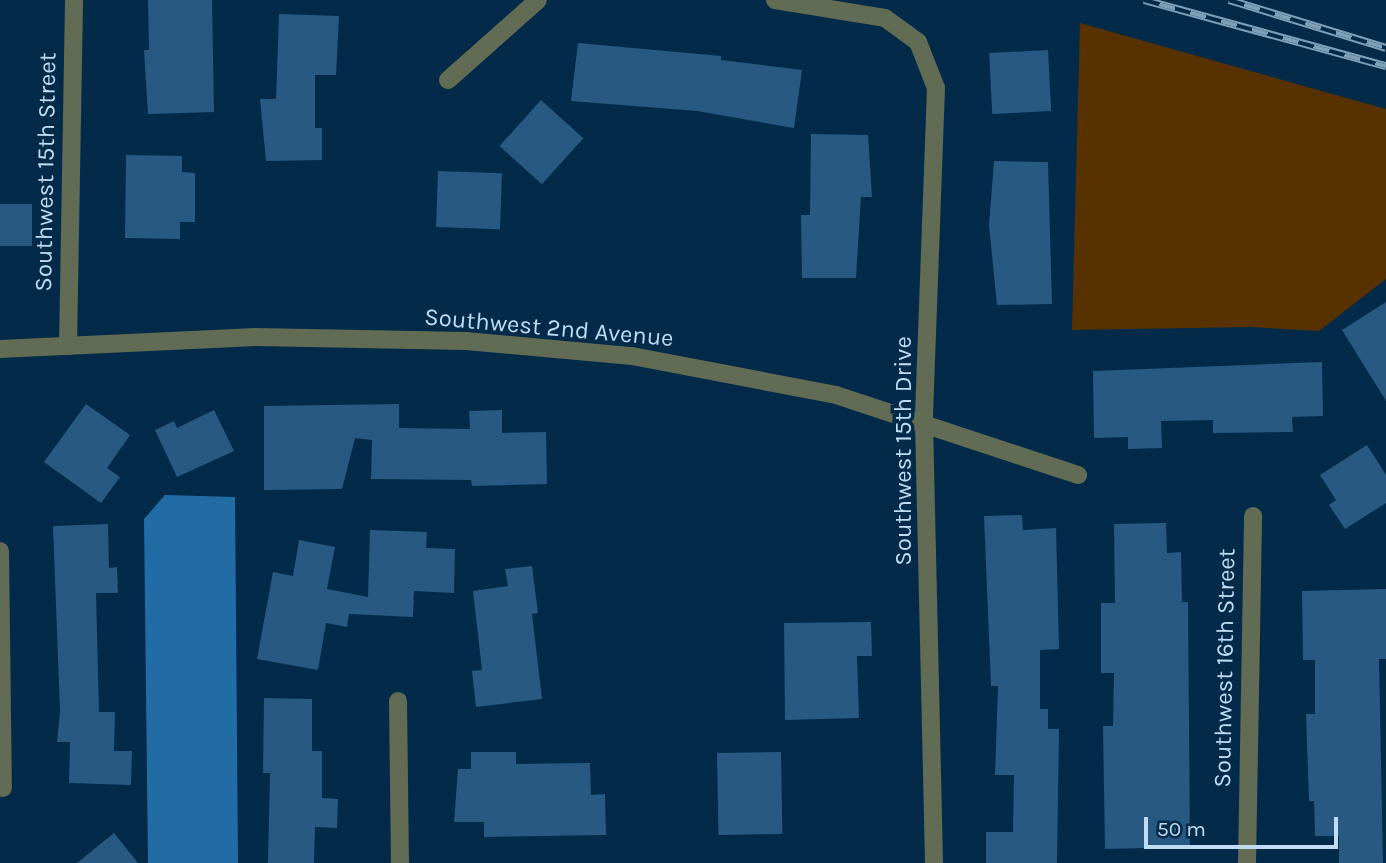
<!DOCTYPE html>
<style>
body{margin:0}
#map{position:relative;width:1386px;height:863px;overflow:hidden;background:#032b49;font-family:Karla,sans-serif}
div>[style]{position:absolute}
.green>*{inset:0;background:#573200}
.water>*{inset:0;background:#226ca5}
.building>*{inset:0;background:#275982;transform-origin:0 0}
.minor>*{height:18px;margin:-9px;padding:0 9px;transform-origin:9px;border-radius:9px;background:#626c54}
.rail>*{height:8px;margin-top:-4px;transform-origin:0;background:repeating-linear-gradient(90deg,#032b49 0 16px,#7f9eb7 0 32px);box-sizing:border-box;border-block:2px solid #7f9eb7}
span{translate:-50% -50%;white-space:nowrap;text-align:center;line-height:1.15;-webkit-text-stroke:7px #032b49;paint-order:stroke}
.street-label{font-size:24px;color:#c1dbf2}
.scale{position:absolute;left:1144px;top:817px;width:194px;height:32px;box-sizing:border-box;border:4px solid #c1dbf2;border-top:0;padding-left:9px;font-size:21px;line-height:24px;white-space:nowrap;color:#c1dbf2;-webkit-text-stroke:5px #032b49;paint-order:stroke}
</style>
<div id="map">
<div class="green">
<div style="clip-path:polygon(1080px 23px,1386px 109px,1386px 279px,1319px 331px,1250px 327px,1072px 330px)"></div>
</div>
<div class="water">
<div style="clip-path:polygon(165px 495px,235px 497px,238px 863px,148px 863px,144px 519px)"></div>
</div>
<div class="building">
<div style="clip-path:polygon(148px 0,212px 0,214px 112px,148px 114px,144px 50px,149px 50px)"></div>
<div style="clip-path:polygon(279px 14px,339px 16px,336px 75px,315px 75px,315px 128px,322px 128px,322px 160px,266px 161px,260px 99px,276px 99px)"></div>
<div style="clip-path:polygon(578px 43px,721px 56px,721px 60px,802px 70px,794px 128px,697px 111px,571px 101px)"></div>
<div style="left:1048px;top:50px;width:61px;height:59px;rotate:87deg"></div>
<div style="left:541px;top:100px;width:57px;height:62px;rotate:42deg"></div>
<div style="clip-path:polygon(811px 134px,868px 135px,872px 197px,861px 197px,856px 278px,802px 278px,801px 215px,810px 215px)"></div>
<div style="clip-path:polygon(126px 155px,182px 156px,182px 172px,195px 173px,195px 222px,180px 222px,180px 239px,125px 238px)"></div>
<div style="clip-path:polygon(994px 161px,1048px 162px,1052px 304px,997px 305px,989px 225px)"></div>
<div style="left:438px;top:171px;width:64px;height:56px;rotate:2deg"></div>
<div style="left:0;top:204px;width:32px;height:42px"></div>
<div style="clip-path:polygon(1386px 302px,1386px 401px,1342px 330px)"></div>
<div style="clip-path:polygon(1322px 362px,1323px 416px,1292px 417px,1293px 432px,1213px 433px,1213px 420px,1161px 421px,1162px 448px,1128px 449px,1128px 437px,1094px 438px,1093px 371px)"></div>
<div style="clip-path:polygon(86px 404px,130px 435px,107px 468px,120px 477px,101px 503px,44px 462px)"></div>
<div style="clip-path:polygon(399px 404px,399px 428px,470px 429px,469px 411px,502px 410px,502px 433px,546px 432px,547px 484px,472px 486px,471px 480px,371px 479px,372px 440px,355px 438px,342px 489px,264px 490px,264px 406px)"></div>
<div style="clip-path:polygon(214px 410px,234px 451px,177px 477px,155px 430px,174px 421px,177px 428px)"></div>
<div style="clip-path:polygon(1367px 445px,1386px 475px,1386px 503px,1345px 529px,1329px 505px,1336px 500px,1320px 475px)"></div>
<div style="clip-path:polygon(1022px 515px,1023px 530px,1056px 528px,1059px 649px,1040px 650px,1040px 709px,1048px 709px,1048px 729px,1059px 729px,1057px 863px,986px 863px,986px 832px,1013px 832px,1014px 775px,995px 775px,998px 686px,991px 686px,984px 516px)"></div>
<div style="clip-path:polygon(1166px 523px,1167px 553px,1181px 552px,1182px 602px,1188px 602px,1190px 847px,1105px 849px,1103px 726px,1113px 726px,1114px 673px,1101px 673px,1101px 603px,1115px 603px,1114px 524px)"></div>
<div style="clip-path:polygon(108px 524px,109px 568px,117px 567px,118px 593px,96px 593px,99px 712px,115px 712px,114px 751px,132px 751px,131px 785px,69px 783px,70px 742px,57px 742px,60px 711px,53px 526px)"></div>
<div style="clip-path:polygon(370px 530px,427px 532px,426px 548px,455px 549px,454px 593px,414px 591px,413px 617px,349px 614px,347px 627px,326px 623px,318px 670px,257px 659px,273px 572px,293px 576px,299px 540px,335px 547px,327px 589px,368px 597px)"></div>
<div style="clip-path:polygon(532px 566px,538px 613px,532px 614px,542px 699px,476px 707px,472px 671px,482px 670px,473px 591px,508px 586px,505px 569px)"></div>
<div style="clip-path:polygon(1386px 589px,1386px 659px,1379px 659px,1383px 863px,1339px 863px,1339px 836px,1315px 836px,1314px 801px,1309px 801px,1306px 714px,1315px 714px,1315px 660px,1303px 660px,1302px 591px)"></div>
<div style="clip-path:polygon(871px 622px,872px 656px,857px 656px,859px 718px,785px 720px,784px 623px)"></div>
<div style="clip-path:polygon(264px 698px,312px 699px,312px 751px,322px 751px,322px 798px,338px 799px,337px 828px,315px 827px,314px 863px,268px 863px,270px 773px,263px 773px)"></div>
<div style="clip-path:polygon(471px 752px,516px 752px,516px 764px,590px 763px,591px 795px,605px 794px,606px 835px,484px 837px,484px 822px,454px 822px,458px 769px,471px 769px)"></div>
<div style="left:781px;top:752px;width:82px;height:64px;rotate:89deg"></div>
<div style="clip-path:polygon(114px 833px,138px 863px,77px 863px)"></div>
</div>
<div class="minor">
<div style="left:775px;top:0;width:111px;rotate:9.3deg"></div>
<div style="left:885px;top:18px;width:41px;rotate:36deg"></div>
<div style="left:918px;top:42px;width:49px;rotate:68.6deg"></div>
<div style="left:936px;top:88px;width:333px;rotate:92.1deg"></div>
<div style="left:924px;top:421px;width:442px;rotate:88.7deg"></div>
<div style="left:448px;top:80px;width:120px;rotate:-41.6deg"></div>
<div style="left:68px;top:346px;width:346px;rotate:-89deg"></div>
<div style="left:0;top:349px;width:256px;rotate:-2.7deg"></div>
<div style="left:256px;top:337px;width:210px;rotate:1.1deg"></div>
<div style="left:466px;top:341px;width:167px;rotate:5.2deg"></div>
<div style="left:632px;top:356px;width:208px;rotate:10.8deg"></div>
<div style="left:836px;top:395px;width:255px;rotate:18.3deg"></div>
<div style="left:0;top:551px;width:237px;rotate:89.3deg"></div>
<div style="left:398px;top:701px;width:162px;rotate:89.3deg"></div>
<div style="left:1247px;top:863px;width:347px;rotate:-89deg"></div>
</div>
<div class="rail">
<div style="left:1144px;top:0;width:251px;rotate:15.3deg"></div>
<div style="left:1229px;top:0;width:164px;rotate:17deg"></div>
</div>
<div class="street-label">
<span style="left:46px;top:172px;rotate:-89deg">Southwest 15th Street</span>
<span style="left:549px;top:328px;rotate:5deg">Southwest 2nd Avenue</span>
<span style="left:904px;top:451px;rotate:-90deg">Southwest 15th Drive</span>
<span style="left:1225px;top:668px;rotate:-89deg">Southwest 16th Street</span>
</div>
<div class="scale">50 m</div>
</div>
